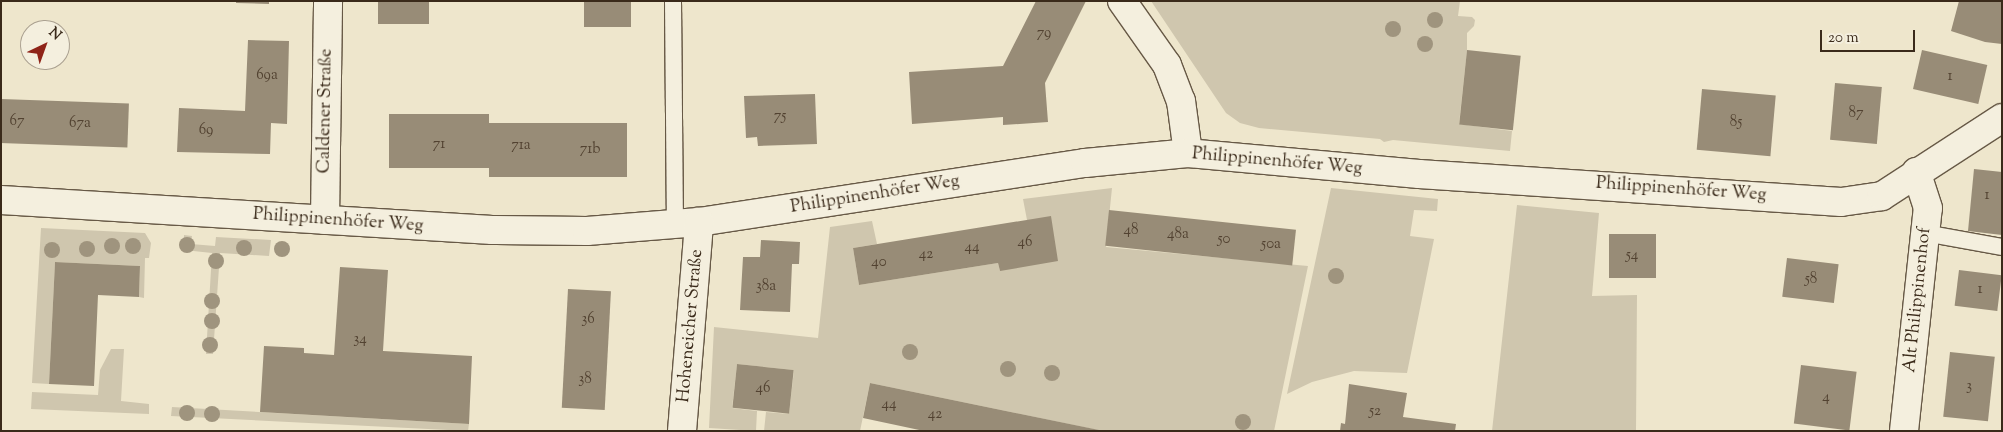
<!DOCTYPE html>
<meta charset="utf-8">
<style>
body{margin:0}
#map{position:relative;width:2003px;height:432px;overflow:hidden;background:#eee6cc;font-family:"Sorts Mill Goudy",serif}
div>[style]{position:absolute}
.green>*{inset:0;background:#cfc6ae}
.building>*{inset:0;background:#988c77;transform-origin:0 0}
.roads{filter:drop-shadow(1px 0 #675946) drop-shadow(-1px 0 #675946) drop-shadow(0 1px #675946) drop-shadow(0 -1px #675946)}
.lane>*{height:16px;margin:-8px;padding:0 8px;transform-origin:8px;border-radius:8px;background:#f4efde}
.street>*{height:28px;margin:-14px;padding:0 14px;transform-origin:14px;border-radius:14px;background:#f4efde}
.trees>*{width:16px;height:16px;margin:-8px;border-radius:50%;background:#9f947e}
span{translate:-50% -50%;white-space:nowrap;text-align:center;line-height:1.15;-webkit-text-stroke:4px #f4efde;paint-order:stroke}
.number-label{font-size:15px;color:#524231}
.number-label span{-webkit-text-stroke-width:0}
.street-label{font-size:18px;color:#3a2a1a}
.frame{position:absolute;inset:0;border:2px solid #3a2a1a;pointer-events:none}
.north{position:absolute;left:20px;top:20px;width:50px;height:50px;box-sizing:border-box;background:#f4efde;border:1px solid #aaa090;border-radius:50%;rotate:42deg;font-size:14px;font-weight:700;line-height:20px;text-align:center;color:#3a2a1a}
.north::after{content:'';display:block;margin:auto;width:18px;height:22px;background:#8f2418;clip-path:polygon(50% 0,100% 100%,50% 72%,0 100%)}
.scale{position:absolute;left:1820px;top:30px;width:95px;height:22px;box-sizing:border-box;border:2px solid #3a2a1a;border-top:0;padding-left:6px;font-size:15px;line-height:18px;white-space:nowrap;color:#3a2a1a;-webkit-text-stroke:4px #f4efde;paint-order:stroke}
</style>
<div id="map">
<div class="green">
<div style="clip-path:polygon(1151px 1px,1460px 1px,1458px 16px,1472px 17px,1475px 20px,1474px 26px,1467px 33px,1467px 50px,1459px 124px,1512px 131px,1510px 151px,1393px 140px,1384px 142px,1380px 139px,1259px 128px,1240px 123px,1226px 113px)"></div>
<div style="clip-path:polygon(1112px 188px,1106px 247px,1308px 266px,1274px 431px,1103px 431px,870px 383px,860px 431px,764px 431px,766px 412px,789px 414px,794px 370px,737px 364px,732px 408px,757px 411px,756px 431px,709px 428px,714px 327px,818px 338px,830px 227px,872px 221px,877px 244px,853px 248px,859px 285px,998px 263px,1000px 271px,1027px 220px,1023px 199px)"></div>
<div style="clip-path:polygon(1331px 188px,1438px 199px,1437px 211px,1414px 210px,1410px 236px,1434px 239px,1407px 373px,1354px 371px,1312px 382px,1287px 394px)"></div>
<div style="clip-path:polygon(1517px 205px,1599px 213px,1592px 296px,1637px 295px,1636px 431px,1492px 431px)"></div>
<div style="clip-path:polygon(41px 228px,145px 233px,151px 243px,149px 258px,145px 258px,144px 298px,139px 297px,140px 266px,55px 262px,49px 384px,32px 383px)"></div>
<div style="clip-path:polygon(184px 235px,192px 236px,191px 244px,215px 246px,216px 237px,271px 240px,269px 256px,220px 253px,213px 354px,206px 354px,212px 253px,184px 250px)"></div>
<div style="clip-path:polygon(111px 349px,124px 349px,121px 401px,149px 404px,149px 414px,31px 409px,32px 392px,98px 395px,100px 370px)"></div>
<div style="clip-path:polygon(172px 407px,469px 424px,468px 431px,171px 416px)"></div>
</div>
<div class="building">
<div style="clip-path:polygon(236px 1px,269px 1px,269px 4px,236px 3px)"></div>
<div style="left:378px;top:1px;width:51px;height:23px"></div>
<div style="left:584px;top:1px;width:47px;height:26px"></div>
<div style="clip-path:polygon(1036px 1px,1086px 1px,1045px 83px,1048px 122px,1003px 125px,1003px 117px,912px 124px,909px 72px,1003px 66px)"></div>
<div style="clip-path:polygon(1959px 1px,2002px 1px,2002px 44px,1985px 42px,1951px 31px)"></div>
<div style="clip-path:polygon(248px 40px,289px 41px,287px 124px,271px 123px,270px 154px,177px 152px,179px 108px,245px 111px)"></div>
<div style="left:1467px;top:50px;width:54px;height:75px;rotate:6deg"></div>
<div style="left:1922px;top:50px;width:67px;height:40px;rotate:13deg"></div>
<div style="left:1835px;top:83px;width:47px;height:57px;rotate:5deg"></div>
<div style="left:1702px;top:89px;width:74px;height:61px;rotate:5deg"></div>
<div style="clip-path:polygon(815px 94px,817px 144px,758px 146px,757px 137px,746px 138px,744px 96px)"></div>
<div style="left:1px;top:99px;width:128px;height:44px;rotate:2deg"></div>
<div style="clip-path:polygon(389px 114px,489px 114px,489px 123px,627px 123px,627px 177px,489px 177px,489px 168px,389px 168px)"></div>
<div style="clip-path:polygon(1974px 169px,2002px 172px,2002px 235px,1968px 231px)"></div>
<div style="left:1109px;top:210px;width:188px;height:36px;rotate:6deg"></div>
<div style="clip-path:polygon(1051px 216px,1058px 261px,1000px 271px,998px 263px,859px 285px,853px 248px)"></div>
<div style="left:1609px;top:234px;width:47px;height:44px"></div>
<div style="clip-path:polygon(761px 240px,800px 242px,799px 264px,792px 264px,790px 312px,740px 310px,743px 257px,760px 257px)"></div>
<div style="left:1787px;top:258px;width:52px;height:39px;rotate:7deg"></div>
<div style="clip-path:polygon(55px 262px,140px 266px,139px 297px,98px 295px,94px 386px,49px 384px)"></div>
<div style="clip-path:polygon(340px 267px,388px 270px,383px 351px,472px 356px,469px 424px,260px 412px,264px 346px,304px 348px,304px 353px,334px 355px)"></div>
<div style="left:1959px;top:270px;width:43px;height:36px;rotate:7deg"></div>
<div style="left:568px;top:289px;width:43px;height:119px;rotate:3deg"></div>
<div style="left:1950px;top:352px;width:45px;height:65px;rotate:6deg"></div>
<div style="left:737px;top:364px;width:57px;height:44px;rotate:6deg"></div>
<div style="left:1801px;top:365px;width:56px;height:59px;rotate:7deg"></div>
<div style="clip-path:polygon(870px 383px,1099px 430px,1099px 431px,924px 431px,863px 418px)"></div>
<div style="clip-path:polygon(1349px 384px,1407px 393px,1403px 417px,1456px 424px,1455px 431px,1340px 431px,1341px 423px,1345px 424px)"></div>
</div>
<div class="roads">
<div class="lane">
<div style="left:673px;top:1px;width:223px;rotate:89.5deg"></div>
<div style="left:1925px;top:233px;width:78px;rotate:10.3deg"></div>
</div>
<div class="street">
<div style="left:1122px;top:1px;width:78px;rotate:54.9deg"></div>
<div style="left:1167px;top:65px;width:39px;rotate:69deg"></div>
<div style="left:1181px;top:101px;width:52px;rotate:82.3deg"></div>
<div style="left:1px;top:200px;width:492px;rotate:3.5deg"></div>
<div style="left:492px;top:230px;width:95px;rotate:0.6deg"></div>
<div style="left:587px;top:231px;width:112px;rotate:-4.6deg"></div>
<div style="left:699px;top:222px;width:390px;rotate:-8.7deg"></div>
<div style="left:1085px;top:163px;width:103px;rotate:-5.5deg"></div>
<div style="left:1188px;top:153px;width:232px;rotate:5.2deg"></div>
<div style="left:1419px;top:174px;width:423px;rotate:3.8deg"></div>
<div style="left:1841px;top:202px;width:41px;rotate:-8.3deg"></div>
<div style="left:1882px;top:196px;width:143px;rotate:-33deg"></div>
<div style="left:325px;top:220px;width:219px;rotate:-89.2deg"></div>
<div style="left:682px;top:431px;width:210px;rotate:-85.3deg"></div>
<div style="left:1904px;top:431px;width:224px;rotate:-83.9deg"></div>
<div style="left:1928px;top:208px;width:38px;rotate:-108deg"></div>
</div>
</div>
<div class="trees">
<div style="left:1435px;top:20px"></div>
<div style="left:1393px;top:29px"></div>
<div style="left:1425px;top:44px"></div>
<div style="left:187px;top:245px"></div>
<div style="left:112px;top:246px"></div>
<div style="left:133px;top:246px"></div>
<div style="left:244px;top:248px"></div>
<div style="left:87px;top:249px"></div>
<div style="left:282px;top:249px"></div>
<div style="left:52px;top:250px"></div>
<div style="left:216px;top:261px"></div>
<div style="left:1336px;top:276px"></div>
<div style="left:212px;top:301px"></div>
<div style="left:212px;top:321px"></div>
<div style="left:210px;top:345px"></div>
<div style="left:910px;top:352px"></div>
<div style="left:1008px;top:369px"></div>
<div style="left:1052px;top:373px"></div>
<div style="left:187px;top:413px"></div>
<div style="left:212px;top:414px"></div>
<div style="left:1243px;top:422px"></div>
</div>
<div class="number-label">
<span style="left:1044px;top:34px">79</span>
<span style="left:267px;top:76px">69a</span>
<span style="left:1950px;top:77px">1</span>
<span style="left:1856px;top:114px">87</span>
<span style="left:780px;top:117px">75</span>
<span style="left:17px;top:122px">67</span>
<span style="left:1736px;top:123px">85</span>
<span style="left:80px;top:124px">67a</span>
<span style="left:206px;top:131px">69</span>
<span style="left:439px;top:145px">71</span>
<span style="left:521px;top:146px">71a</span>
<span style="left:590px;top:150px">71b</span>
<span style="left:1987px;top:196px">1</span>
<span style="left:1131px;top:231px">48</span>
<span style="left:1178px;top:235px">48a</span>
<span style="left:1224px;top:240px">50</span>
<span style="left:1025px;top:243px">46</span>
<span style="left:1271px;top:245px">50a</span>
<span style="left:972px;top:248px">44</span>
<span style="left:926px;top:255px">42</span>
<span style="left:1632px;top:256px">54</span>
<span style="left:879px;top:263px">40</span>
<span style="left:1811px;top:280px">58</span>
<span style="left:766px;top:287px">38a</span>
<span style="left:1980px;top:290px">1</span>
<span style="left:588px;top:320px">36</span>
<span style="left:360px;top:340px">34</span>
<span style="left:585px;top:380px">38</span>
<span style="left:1969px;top:387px">3</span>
<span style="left:763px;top:389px">46</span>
<span style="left:1826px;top:398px">4</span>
<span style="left:889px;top:405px">44</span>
<span style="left:1375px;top:412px">52</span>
<span style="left:935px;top:415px">42</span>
</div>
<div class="street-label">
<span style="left:326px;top:111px;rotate:-89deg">Caldener Straße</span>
<span style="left:1277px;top:162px;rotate:5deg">Philippinenhöfer Weg</span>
<span style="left:1681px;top:190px;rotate:4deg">Philippinenhöfer Weg</span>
<span style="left:875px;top:195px;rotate:-9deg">Philippinenhöfer Weg</span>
<span style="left:338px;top:221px;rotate:4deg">Philippinenhöfer Weg</span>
<span style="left:1918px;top:300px;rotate:-84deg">Alt Philippinenhof</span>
<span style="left:691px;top:326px;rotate:-85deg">Hoheneicher Straße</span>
</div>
<div class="frame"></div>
<div class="north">N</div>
<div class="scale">20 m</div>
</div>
